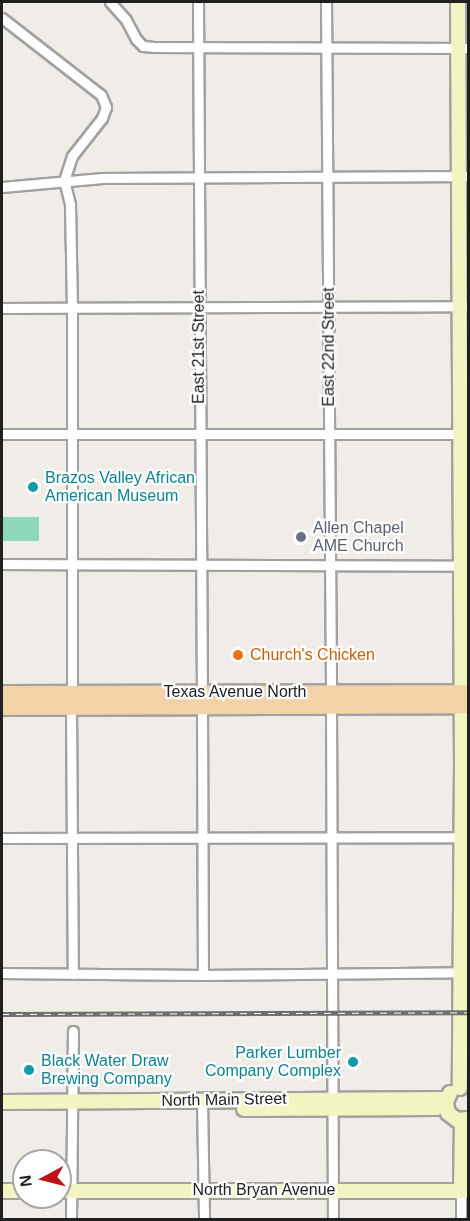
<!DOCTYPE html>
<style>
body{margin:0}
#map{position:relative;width:470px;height:1221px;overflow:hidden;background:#f0ede8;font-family:Arial,sans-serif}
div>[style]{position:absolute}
.pitch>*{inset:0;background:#8dd7ba;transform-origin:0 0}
.roads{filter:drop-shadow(2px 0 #a1a1a1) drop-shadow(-2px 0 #a1a1a1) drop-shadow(0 2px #a1a1a1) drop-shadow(0 -2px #a1a1a1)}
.street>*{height:9px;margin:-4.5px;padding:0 4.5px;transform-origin:4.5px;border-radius:4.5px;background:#fff}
.secondary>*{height:14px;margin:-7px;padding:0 7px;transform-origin:7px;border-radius:7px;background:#f2f4c1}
.primary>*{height:15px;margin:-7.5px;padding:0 7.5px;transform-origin:7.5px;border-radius:7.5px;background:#f4d2a8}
.rail>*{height:4.5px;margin-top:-2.25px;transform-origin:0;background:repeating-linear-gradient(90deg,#fff 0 7px,#6e6e6e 0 14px);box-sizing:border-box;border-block:2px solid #6e6e6e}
.dots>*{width:16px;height:16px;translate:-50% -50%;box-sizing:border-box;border:3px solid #fff;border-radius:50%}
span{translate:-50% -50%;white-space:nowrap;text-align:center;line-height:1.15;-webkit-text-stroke:4.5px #fff;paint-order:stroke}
.street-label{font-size:16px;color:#202020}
.culture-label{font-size:16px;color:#0d838f}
.left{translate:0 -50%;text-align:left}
.right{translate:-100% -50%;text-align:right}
.worship-label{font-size:16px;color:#5b616d}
.food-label{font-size:16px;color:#c56008}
.frame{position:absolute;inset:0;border:3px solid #202020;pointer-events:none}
.north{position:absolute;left:12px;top:1149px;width:60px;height:60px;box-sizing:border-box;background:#fff;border:2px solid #a6a6a6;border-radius:50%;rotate:263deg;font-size:16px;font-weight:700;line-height:24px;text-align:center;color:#202020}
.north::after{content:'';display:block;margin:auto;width:21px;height:27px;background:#be1214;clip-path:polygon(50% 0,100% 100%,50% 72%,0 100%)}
</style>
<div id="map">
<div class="pitch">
<div style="left:39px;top:517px;width:24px;height:37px;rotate:90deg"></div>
</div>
<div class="roads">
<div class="street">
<div style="left:110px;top:2px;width:24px;rotate:48deg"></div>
<div style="left:126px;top:20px;width:21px;rotate:62deg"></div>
<div style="left:136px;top:39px;width:10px;rotate:45deg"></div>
<div style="left:143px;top:46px;width:11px;rotate:5deg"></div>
<div style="left:154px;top:47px;width:314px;rotate:0.2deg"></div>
<div style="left:198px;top:2px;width:690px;rotate:89.67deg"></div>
<div style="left:326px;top:2px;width:690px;rotate:89.58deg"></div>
<div style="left:2px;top:18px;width:125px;rotate:37.9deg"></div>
<div style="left:101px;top:95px;width:13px;rotate:67deg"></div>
<div style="left:106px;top:107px;width:12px;rotate:110deg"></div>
<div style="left:102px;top:118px;width:48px;rotate:128.3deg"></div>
<div style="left:72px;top:156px;width:25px;rotate:108deg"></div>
<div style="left:64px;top:180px;width:25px;rotate:76deg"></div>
<div style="left:70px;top:204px;width:104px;rotate:88.9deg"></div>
<div style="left:72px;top:308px;width:385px;rotate:90deg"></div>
<div style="left:2px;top:187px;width:101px;rotate:-5.1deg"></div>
<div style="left:103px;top:178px;width:365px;rotate:-0.3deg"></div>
<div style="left:2px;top:308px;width:466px;rotate:-0.2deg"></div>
<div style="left:2px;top:434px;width:466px"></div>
<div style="left:2px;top:564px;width:466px;rotate:0.2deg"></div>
<div style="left:202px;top:706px;width:269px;rotate:89.8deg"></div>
<div style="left:331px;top:706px;width:514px;rotate:89.78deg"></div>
<div style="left:71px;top:707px;width:267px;rotate:89.6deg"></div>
<div style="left:2px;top:838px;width:466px;rotate:-0.1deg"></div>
<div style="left:2px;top:973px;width:201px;rotate:0.6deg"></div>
<div style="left:203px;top:975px;width:265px;rotate:-0.6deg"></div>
<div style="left:202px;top:1101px;width:119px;rotate:89deg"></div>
<div style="left:71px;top:1220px;width:189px;rotate:-89.4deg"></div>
<div style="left:461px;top:1220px;width:29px;rotate:-90deg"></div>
</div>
<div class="secondary">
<div style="left:458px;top:2px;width:762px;rotate:89.7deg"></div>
<div style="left:462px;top:764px;width:324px;rotate:90.4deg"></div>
<div style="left:450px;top:1093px;width:10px;rotate:114deg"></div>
<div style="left:446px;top:1102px;width:11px;rotate:80deg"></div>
<div style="left:448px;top:1113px;width:11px;rotate:38deg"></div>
<div style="left:457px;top:1120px;width:11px;rotate:-5deg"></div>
<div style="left:2px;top:1102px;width:444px;rotate:-0.4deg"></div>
<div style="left:244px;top:1109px;width:193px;rotate:-0.3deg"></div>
<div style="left:2px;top:1191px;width:22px"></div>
<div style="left:60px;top:1191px;width:408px"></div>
<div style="left:461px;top:1191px;width:70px;rotate:-89.2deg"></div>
</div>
<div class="primary">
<div style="left:2px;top:693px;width:466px;rotate:-0.1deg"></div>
<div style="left:2px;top:707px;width:466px;rotate:-0.2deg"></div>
</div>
</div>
<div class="rail">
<div style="left:2px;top:1014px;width:466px;rotate:-0.2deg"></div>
</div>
<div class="dots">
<div style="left:33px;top:487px;background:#0f9aa8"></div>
<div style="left:301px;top:537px;background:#6b7280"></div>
<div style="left:238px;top:655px;background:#e8710a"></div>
<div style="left:353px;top:1062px;background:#0f9aa8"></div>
<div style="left:29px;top:1070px;background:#0f9aa8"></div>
</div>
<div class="street-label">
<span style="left:199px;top:347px;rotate:-90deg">East 21st Street</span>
<span style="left:329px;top:347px;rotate:-90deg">East 22nd Street</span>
<span style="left:235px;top:692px">Texas Avenue North</span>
<span style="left:224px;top:1100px;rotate:-1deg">North Main Street</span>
<span style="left:264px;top:1190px">North Bryan Avenue</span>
</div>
<div class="culture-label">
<span class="left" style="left:45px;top:487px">Brazos Valley African<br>American Museum</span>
<span class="right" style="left:341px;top:1062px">Parker Lumber<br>Company Complex</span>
<span class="left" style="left:41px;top:1070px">Black Water Draw<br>Brewing Company</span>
</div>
<div class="worship-label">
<span class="left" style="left:313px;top:537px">Allen Chapel<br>AME Church</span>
</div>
<div class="food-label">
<span class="left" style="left:250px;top:655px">Church's Chicken</span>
</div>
<div class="frame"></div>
<div class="north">N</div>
</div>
